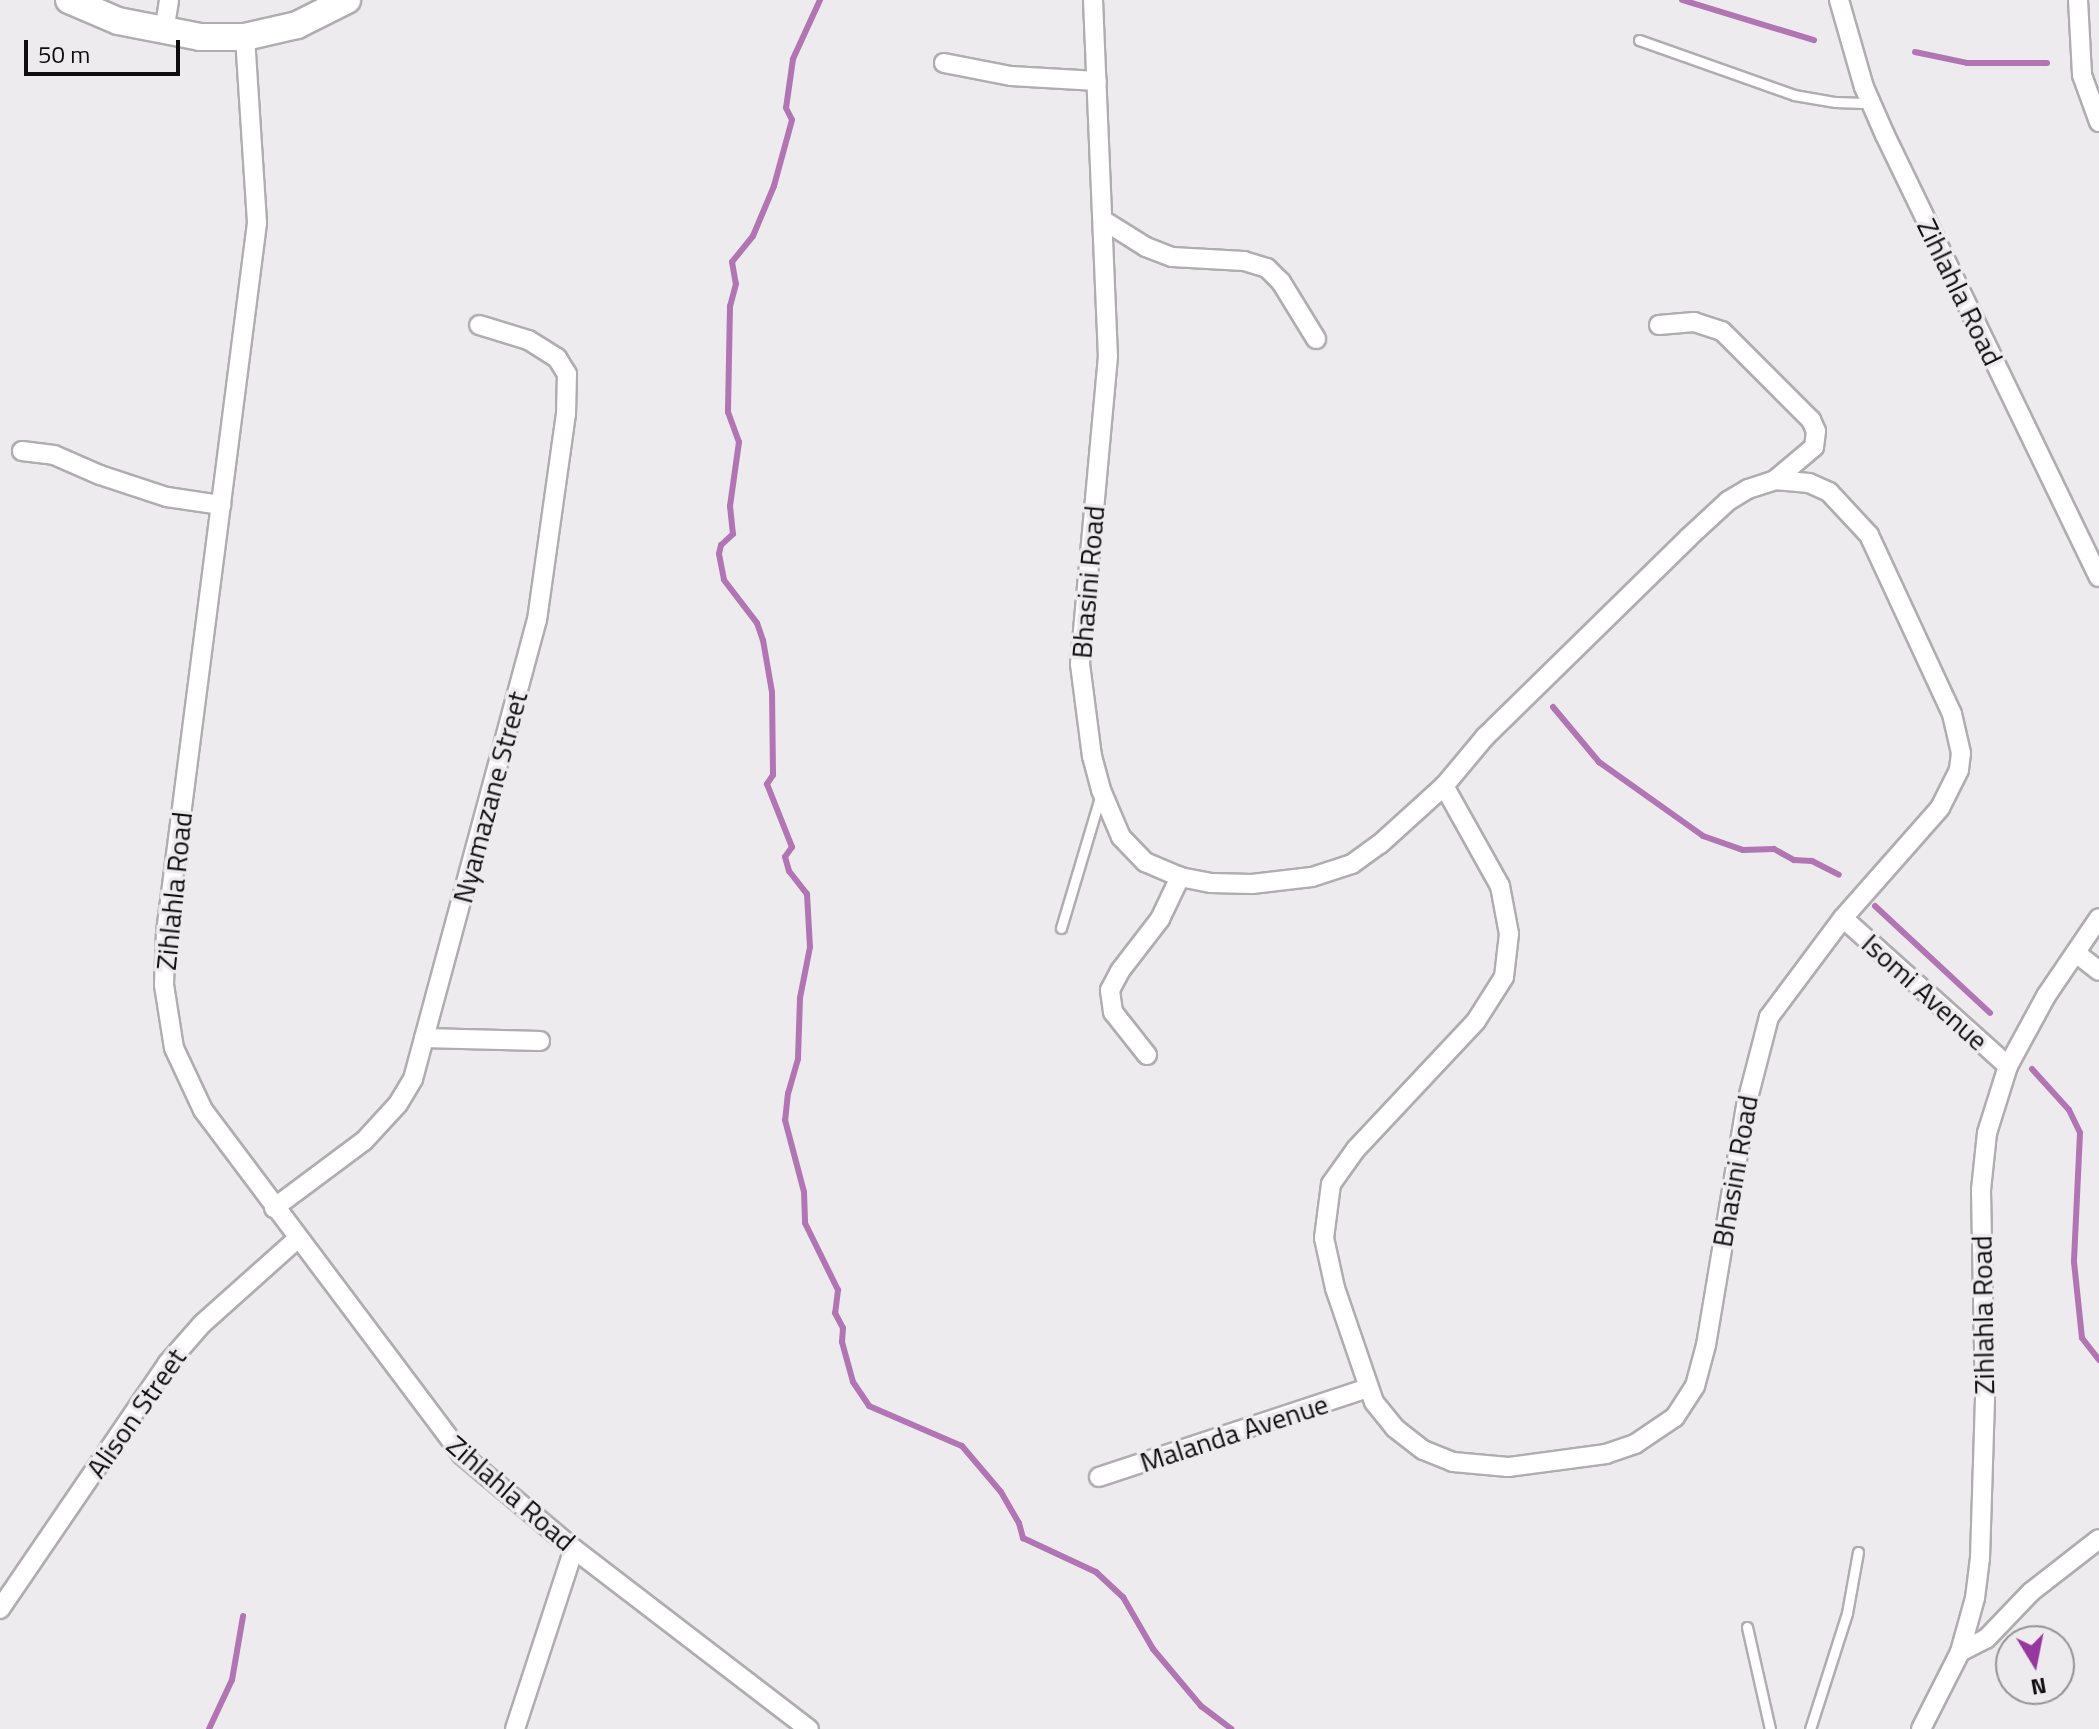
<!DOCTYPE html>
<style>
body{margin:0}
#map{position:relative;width:2099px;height:1729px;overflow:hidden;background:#eeebee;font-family:"Titillium Web",sans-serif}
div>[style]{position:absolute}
.stream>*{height:6px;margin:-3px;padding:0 3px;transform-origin:3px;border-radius:3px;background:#b175b4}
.roads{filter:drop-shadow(2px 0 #b0adb0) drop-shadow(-2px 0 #b0adb0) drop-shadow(0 2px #b0adb0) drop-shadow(0 -2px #b0adb0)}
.lane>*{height:9px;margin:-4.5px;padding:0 4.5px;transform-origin:4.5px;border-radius:4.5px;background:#fff}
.street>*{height:18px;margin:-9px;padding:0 9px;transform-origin:9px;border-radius:9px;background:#fff}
.secondary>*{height:26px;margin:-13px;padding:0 13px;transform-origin:13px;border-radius:13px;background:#fff}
span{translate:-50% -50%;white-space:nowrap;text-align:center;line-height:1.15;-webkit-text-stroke:7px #eeebee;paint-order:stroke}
.street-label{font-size:28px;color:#0f0e0f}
.north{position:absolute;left:1995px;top:1625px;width:80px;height:80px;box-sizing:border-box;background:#eeebee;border:2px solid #959395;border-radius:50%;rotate:170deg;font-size:22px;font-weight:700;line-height:32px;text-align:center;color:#0f0e0f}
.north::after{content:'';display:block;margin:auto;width:28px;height:36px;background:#98379e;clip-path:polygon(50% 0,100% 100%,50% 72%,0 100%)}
.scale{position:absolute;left:24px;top:40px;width:156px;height:36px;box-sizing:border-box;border:4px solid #0f0e0f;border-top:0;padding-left:10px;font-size:24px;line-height:28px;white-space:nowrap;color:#0f0e0f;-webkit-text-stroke:6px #eeebee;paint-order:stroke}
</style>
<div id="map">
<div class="stream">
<div style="left:820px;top:0;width:65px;rotate:114.6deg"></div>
<div style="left:793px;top:59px;width:49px;rotate:98.1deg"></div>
<div style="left:786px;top:108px;width:13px;rotate:63deg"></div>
<div style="left:792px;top:120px;width:68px;rotate:105.3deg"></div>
<div style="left:774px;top:186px;width:54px;rotate:112.8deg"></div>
<div style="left:753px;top:236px;width:33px;rotate:129deg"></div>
<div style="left:732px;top:262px;width:22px;rotate:80deg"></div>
<div style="left:736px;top:284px;width:23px;rotate:105deg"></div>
<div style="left:730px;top:306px;width:106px;rotate:91.1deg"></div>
<div style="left:728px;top:412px;width:32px;rotate:70deg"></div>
<div style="left:739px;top:442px;width:65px;rotate:98deg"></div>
<div style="left:730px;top:506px;width:28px;rotate:84deg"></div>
<div style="left:733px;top:534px;width:16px;rotate:137deg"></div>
<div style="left:721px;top:545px;width:9px;rotate:103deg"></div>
<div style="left:719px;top:554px;width:26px;rotate:79deg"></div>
<div style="left:724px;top:580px;width:54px;rotate:52.5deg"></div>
<div style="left:757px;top:623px;width:18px;rotate:71deg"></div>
<div style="left:763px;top:640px;width:53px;rotate:80.2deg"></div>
<div style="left:772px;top:692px;width:83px;rotate:89.3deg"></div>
<div style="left:773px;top:775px;width:11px;rotate:124deg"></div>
<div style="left:767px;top:784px;width:68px;rotate:68.4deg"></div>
<div style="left:792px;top:847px;width:12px;rotate:125deg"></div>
<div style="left:785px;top:857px;width:15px;rotate:74deg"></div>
<div style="left:789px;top:871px;width:29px;rotate:52deg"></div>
<div style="left:807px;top:894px;width:53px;rotate:86.8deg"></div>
<div style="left:810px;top:947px;width:52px;rotate:101.1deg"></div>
<div style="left:800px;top:998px;width:61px;rotate:91.9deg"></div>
<div style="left:798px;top:1059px;width:35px;rotate:106deg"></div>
<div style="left:788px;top:1093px;width:27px;rotate:96deg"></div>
<div style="left:785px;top:1120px;width:74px;rotate:75.2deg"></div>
<div style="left:804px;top:1192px;width:31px;rotate:88deg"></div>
<div style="left:805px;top:1223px;width:75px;rotate:63.8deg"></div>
<div style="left:838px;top:1290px;width:23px;rotate:97deg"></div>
<div style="left:835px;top:1313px;width:17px;rotate:62deg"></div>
<div style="left:843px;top:1328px;width:14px;rotate:94deg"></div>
<div style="left:842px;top:1342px;width:41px;rotate:74.6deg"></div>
<div style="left:853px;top:1382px;width:29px;rotate:56deg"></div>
<div style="left:869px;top:1406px;width:101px;rotate:23.3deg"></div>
<div style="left:962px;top:1446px;width:60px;rotate:49.7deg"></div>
<div style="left:1001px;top:1492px;width:36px;rotate:60deg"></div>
<div style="left:1019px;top:1523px;width:16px;rotate:75deg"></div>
<div style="left:1023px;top:1538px;width:81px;rotate:25deg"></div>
<div style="left:1096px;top:1572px;width:37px;rotate:43deg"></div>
<div style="left:1123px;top:1597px;width:60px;rotate:60deg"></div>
<div style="left:1153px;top:1649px;width:75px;rotate:49.9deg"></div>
<div style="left:1201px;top:1706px;width:38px;rotate:37deg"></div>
<div style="left:1682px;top:0;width:138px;rotate:16.9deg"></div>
<div style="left:1915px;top:52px;width:53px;rotate:11.9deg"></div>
<div style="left:1967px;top:63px;width:80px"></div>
<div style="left:1553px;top:707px;width:72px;rotate:50.1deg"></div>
<div style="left:1599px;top:762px;width:128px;rotate:35.4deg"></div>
<div style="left:1703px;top:836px;width:42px;rotate:19.3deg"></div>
<div style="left:1743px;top:850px;width:31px;rotate:-2deg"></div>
<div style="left:1774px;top:849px;width:23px;rotate:29deg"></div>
<div style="left:1794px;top:860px;width:18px;rotate:3deg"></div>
<div style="left:1812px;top:861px;width:30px;rotate:27deg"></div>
<div style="left:1875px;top:906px;width:157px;rotate:42.9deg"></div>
<div style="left:2032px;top:1069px;width:55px;rotate:47.9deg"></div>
<div style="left:2069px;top:1110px;width:25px;rotate:64deg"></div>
<div style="left:2080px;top:1133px;width:129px;rotate:92.7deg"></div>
<div style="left:2074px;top:1262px;width:76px;rotate:84deg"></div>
<div style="left:2082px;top:1338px;width:28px;rotate:52deg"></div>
<div style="left:209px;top:1729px;width:54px;rotate:-64.9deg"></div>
<div style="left:232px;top:1680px;width:65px;rotate:-80.2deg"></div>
</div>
<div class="roads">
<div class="lane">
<div style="left:1639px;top:40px;width:164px;rotate:19.5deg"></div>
<div style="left:1794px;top:95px;width:42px;rotate:9.7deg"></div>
<div style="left:1835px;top:102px;width:36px;rotate:2deg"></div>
<div style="left:1061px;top:928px;width:140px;rotate:-73.4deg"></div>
<div style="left:1747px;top:1627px;width:105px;rotate:77.3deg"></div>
<div style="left:1810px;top:1729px;width:122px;rotate:-72.3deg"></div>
<div style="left:1847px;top:1613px;width:62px;rotate:-79.8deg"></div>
</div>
<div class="street">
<div style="left:1093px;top:0;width:356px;rotate:87.6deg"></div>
<div style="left:1108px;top:356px;width:309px;rotate:95.2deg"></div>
<div style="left:1080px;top:664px;width:93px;rotate:82.6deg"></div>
<div style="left:1092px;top:756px;width:35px;rotate:75deg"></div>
<div style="left:1101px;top:790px;width:51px;rotate:66.9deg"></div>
<div style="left:1121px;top:837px;width:35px;rotate:46deg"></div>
<div style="left:1145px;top:862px;width:38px;rotate:23deg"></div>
<div style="left:1180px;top:877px;width:32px;rotate:11deg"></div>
<div style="left:1211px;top:883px;width:41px;rotate:1.4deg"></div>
<div style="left:1252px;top:884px;width:60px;rotate:-6.7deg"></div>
<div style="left:1312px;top:877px;width:42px;rotate:-18deg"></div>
<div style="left:1352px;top:864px;width:34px;rotate:-36deg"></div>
<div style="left:1380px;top:844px;width:86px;rotate:-42.2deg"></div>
<div style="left:1444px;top:786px;width:64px;rotate:-50.1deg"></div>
<div style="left:1485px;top:737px;width:284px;rotate:-44.4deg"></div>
<div style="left:1688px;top:538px;width:54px;rotate:-42.8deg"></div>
<div style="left:1728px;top:501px;width:23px;rotate:-31deg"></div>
<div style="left:1748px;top:489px;width:28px;rotate:-18deg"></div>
<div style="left:1775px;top:480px;width:34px;rotate:5deg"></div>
<div style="left:1809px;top:483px;width:22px;rotate:24deg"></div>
<div style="left:1829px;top:492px;width:59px;rotate:47.1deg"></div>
<div style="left:1869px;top:535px;width:197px;rotate:65.1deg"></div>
<div style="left:1952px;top:714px;width:40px;rotate:77deg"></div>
<div style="left:1961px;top:753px;width:17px;rotate:97deg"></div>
<div style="left:1959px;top:770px;width:42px;rotate:116.6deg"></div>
<div style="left:1940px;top:808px;width:147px;rotate:131.4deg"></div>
<div style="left:1843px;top:918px;width:124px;rotate:126.8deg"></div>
<div style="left:1769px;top:1017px;width:92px;rotate:104.5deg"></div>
<div style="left:1746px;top:1106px;width:242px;rotate:99.5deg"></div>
<div style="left:1706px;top:1345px;width:42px;rotate:105deg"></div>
<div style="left:1695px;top:1386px;width:37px;rotate:123deg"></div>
<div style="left:1675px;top:1417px;width:48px;rotate:146deg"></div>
<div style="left:1635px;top:1444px;width:31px;rotate:161deg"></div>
<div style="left:1606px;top:1454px;width:99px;rotate:172.4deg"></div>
<div style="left:1508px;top:1467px;width:55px;rotate:-174.8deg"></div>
<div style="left:1453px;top:1462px;width:32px;rotate:-158deg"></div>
<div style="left:1423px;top:1450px;width:36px;rotate:-142deg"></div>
<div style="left:1395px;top:1428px;width:33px;rotate:-129deg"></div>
<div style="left:1374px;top:1402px;width:120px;rotate:-108.9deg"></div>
<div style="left:1335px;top:1288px;width:51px;rotate:-102.4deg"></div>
<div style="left:1324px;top:1238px;width:54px;rotate:-82.6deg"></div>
<div style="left:1331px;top:1184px;width:43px;rotate:-54.5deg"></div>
<div style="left:1356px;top:1149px;width:175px;rotate:-46.8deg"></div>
<div style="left:1476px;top:1021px;width:52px;rotate:-57.5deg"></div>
<div style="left:1504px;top:977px;width:43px;rotate:-83.4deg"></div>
<div style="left:1509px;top:934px;width:49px;rotate:-100.6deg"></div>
<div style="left:1500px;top:886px;width:115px;rotate:-119.2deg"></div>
<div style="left:1839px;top:0;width:91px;rotate:74deg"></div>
<div style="left:1864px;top:87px;width:52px;rotate:66.4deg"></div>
<div style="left:1885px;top:135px;width:491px;rotate:64.2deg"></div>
<div style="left:2078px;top:0;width:75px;rotate:86.9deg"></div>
<div style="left:2082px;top:75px;width:50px;rotate:70.1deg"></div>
<div style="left:164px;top:32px;width:32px;rotate:-81deg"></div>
<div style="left:245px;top:37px;width:186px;rotate:86.3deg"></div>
<div style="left:257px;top:223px;width:715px;rotate:97.31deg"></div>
<div style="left:166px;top:932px;width:53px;rotate:92.2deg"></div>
<div style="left:164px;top:985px;width:64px;rotate:81deg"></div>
<div style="left:174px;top:1048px;width:68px;rotate:64.9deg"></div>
<div style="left:203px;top:1110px;width:431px;rotate:53.1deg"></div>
<div style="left:462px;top:1455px;width:146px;rotate:40deg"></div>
<div style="left:574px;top:1549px;width:296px;rotate:37.5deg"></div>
<div style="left:944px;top:63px;width:68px;rotate:11deg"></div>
<div style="left:1011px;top:76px;width:86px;rotate:3.3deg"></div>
<div style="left:1103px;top:220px;width:51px;rotate:32.1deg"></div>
<div style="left:1146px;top:247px;width:28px;rotate:21deg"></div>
<div style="left:1172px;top:257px;width:72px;rotate:3.2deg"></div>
<div style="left:1244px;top:261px;width:24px;rotate:17deg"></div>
<div style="left:1267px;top:268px;width:20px;rotate:45deg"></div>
<div style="left:1281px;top:282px;width:67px;rotate:58.4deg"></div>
<div style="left:1659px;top:325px;width:35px;rotate:-5deg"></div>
<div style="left:1694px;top:322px;width:29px;rotate:18deg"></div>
<div style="left:1722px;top:331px;width:126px;rotate:45deg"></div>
<div style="left:1811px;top:420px;width:12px;rotate:66deg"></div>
<div style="left:1816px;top:431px;width:16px;rotate:97deg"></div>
<div style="left:1814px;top:447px;width:51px;rotate:139.8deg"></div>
<div style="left:22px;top:451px;width:32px;rotate:7deg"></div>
<div style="left:54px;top:455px;width:50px;rotate:23.5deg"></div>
<div style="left:100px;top:475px;width:71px;rotate:18.2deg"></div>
<div style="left:167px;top:497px;width:55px;rotate:8.4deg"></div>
<div style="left:1843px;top:918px;width:222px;rotate:41.9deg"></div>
<div style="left:2076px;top:953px;width:29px;rotate:38deg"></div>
<div style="left:424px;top:1038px;width:116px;rotate:1.5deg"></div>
<div style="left:1147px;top:1055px;width:55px;rotate:-128.3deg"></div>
<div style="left:1113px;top:1012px;width:22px;rotate:-98deg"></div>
<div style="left:1110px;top:990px;width:21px;rotate:-62deg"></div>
<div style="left:1120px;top:971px;width:66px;rotate:-52.4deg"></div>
<div style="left:1160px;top:919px;width:47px;rotate:-64.5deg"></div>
<div style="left:274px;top:1208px;width:112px;rotate:-36.7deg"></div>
<div style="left:364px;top:1141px;width:50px;rotate:-47.4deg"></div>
<div style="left:398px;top:1104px;width:29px;rotate:-59deg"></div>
<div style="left:413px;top:1079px;width:475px;rotate:-74.9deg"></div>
<div style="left:537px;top:620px;width:208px;rotate:-82deg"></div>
<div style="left:566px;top:414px;width:40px;rotate:-88.6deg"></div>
<div style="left:567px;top:374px;width:19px;rotate:-122deg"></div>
<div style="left:557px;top:358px;width:34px;rotate:-148deg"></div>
<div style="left:528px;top:340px;width:51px;rotate:-163deg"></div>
<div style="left:1099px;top:1477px;width:283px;rotate:-18.3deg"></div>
<div style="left:0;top:1609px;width:297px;rotate:-55.7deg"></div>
<div style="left:167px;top:1364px;width:53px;rotate:-48.8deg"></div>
<div style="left:202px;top:1324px;width:127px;rotate:-41.8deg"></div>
<div style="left:1960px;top:1652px;width:29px;rotate:-27deg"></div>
<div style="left:1986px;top:1639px;width:65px;rotate:-46.2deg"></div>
<div style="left:2031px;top:1592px;width:86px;rotate:-37.9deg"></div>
<div style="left:515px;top:1729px;width:189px;rotate:-71.9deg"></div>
<div style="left:1921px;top:1729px;width:86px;rotate:-63.1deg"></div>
<div style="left:1960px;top:1652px;width:56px;rotate:-74.5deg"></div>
<div style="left:1975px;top:1598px;width:40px;rotate:-82.9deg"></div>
<div style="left:1980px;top:1558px;width:159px;rotate:-88.2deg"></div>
<div style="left:1985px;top:1399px;width:209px;rotate:-91.1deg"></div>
<div style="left:1981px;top:1190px;width:57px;rotate:-84deg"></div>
<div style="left:1987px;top:1133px;width:70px;rotate:-72.6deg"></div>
<div style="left:2008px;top:1066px;width:80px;rotate:-61.5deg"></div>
<div style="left:2046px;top:996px;width:94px;rotate:-55.8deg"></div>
</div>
<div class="secondary">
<div style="left:69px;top:0;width:53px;rotate:23.2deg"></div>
<div style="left:118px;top:21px;width:84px;rotate:11deg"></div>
<div style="left:200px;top:37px;width:45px"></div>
<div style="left:245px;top:37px;width:53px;rotate:-13deg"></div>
<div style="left:297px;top:25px;width:56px;rotate:-26.6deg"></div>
</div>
</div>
<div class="street-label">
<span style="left:1960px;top:292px;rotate:64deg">Zihlahla Road</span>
<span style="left:1088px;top:582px;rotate:-85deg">Bhasini Road</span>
<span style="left:490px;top:797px;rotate:-75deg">Nyamazane Street</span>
<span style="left:174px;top:891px;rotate:-84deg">Zihlahla Road</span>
<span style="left:1925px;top:992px;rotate:42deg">Isomi Avenue</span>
<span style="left:1735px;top:1171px;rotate:-80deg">Bhasini Road</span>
<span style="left:1983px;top:1315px;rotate:-91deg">Zihlahla Road</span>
<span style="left:136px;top:1413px;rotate:-55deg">Alison Street</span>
<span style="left:1234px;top:1433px;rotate:-18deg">Malanda Avenue</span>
<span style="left:511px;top:1493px;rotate:41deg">Zihlahla Road</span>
</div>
<div class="north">N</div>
<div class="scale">50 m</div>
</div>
